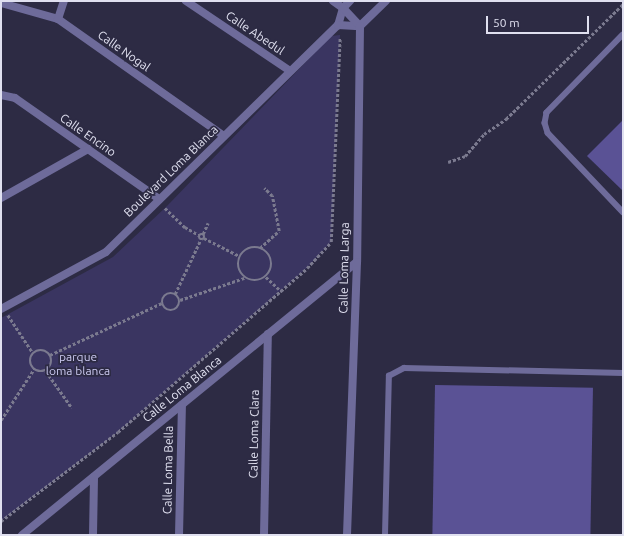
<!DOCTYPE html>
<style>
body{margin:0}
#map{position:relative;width:624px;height:536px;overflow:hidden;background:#2d2b44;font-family:Ubuntu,sans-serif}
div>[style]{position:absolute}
.green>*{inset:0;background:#3a3561}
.building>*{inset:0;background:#5a5295;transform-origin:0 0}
.path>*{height:2.5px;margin-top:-1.25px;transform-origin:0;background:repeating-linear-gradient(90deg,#7b7a8f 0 3px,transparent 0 5px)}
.path>.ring{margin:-1.25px;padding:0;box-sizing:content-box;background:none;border:2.5px solid #7b7a8f;border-radius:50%}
.service>*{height:5.5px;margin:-2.75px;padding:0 2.75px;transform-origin:2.75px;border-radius:2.75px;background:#6e6b9a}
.minor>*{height:8px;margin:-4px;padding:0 4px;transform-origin:4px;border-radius:4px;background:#6e6b9a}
.tertiary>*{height:8px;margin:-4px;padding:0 4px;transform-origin:4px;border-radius:4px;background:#6e6b9a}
span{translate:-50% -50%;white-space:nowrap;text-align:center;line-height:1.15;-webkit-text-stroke:3.5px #2d2b44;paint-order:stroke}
.street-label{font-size:12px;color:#e0e0f0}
.park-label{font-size:12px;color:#cbc9f0}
.frame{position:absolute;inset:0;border:2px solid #e0e0f0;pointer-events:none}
.scale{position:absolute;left:486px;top:16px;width:103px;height:18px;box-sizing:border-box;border:2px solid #e0e0f0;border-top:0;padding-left:5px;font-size:12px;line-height:14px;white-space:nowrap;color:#e0e0f0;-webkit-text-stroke:3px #2d2b44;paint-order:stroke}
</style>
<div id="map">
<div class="green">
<div style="clip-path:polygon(340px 35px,331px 242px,307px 268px,118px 432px,1px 521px,1px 318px,113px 257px,167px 206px,331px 36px)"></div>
</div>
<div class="building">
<div style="clip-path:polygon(623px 120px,623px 191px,587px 156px)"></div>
<div style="left:435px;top:385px;width:158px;height:150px;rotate:1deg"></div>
</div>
<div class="path">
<div style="left:448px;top:162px;width:18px;rotate:-19deg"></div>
<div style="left:465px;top:156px;width:29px;rotate:-49deg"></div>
<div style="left:484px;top:134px;width:27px;rotate:-34deg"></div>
<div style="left:506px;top:119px;width:164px;rotate:-44.5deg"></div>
<div style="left:165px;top:208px;width:28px;rotate:44deg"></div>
<div style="left:185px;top:227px;width:16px;rotate:30deg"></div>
<div class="ring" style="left:199px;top:234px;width:3.5px;height:3.5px"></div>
<div style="left:203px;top:234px;width:12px;rotate:-66deg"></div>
<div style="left:204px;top:238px;width:39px;rotate:27deg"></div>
<div class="ring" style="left:238px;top:247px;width:31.5px;height:31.5px"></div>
<div style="left:260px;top:248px;width:25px;rotate:-42deg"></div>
<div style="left:279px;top:231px;width:36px;rotate:-101deg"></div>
<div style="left:272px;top:196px;width:11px;rotate:-135deg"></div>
<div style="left:266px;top:277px;width:21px;rotate:43deg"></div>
<div class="ring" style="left:162px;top:293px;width:15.5px;height:15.5px"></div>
<div style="left:175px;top:294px;width:61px;rotate:-64.7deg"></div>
<div style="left:180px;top:300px;width:68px;rotate:-19deg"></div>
<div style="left:8px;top:315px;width:45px;rotate:56.7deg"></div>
<div class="ring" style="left:30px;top:350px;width:19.5px;height:19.5px"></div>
<div style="left:50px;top:355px;width:123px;rotate:-24.9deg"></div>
<div style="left:46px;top:371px;width:45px;rotate:54.9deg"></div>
<div style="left:1px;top:420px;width:61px;rotate:-57.1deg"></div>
<div style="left:1px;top:521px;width:147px;rotate:-37.3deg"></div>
<div style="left:118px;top:432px;width:250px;rotate:-40.9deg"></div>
<div style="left:307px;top:268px;width:35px;rotate:-47deg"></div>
<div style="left:331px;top:242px;width:204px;rotate:-87.5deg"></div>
</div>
<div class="service">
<div style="left:623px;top:35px;width:109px;rotate:134.3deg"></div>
<div style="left:547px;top:113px;width:10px;rotate:101deg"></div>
<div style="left:545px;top:123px;width:10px;rotate:73deg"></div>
<div style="left:548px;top:133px;width:109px;rotate:46.5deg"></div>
<div style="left:385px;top:535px;width:159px;rotate:-88.6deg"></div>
<div style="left:389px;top:376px;width:17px;rotate:-28deg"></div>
<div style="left:404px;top:368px;width:219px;rotate:1.3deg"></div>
</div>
<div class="minor">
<div style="left:186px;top:1px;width:125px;rotate:33.9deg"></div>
<div style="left:333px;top:1px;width:12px;rotate:35deg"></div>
<div style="left:1px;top:3px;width:59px;rotate:15.7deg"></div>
<div style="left:58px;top:19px;width:203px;rotate:35.2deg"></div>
<div style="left:58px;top:19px;width:19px;rotate:-72deg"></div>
<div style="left:1px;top:95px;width:14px;rotate:12deg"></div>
<div style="left:15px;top:98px;width:176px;rotate:35deg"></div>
<div style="left:1px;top:198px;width:100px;rotate:-29.4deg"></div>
<div style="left:1px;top:309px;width:119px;rotate:-28.5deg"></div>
<div style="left:106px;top:252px;width:325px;rotate:-44.4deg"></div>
<div style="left:22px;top:535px;width:432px;rotate:-39.2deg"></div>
<div style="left:93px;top:535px;width:58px;rotate:-89deg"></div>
<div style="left:179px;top:535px;width:130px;rotate:-88.7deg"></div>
<div style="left:264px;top:535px;width:201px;rotate:-88.9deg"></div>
</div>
<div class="tertiary">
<div style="left:350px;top:1px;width:10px;rotate:135deg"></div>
<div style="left:343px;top:8px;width:18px;rotate:106deg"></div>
<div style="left:338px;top:25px;width:22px;rotate:3deg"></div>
<div style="left:360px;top:26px;width:36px;rotate:-44deg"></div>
<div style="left:343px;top:8px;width:25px;rotate:47deg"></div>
<div style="left:360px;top:26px;width:236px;rotate:90.7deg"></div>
<div style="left:357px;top:262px;width:273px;rotate:92.1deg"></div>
</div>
<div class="street-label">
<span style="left:255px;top:33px;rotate:34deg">Calle Abedul</span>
<span style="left:124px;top:51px;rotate:35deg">Calle Nogal</span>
<span style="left:88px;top:135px;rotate:35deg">Calle Encino</span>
<span style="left:171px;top:171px;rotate:-44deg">Boulevard Loma Blanca</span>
<span style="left:344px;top:268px;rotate:-89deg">Calle Loma Larga</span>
<span style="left:182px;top:389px;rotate:-39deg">Calle Loma Blanca</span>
<span style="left:254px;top:434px;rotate:-89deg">Calle Loma Clara</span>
<span style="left:168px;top:470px;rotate:-89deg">Calle Loma Bella</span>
</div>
<div class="park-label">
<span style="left:78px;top:364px">parque<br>loma blanca</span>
</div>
<div class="frame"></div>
<div class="scale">50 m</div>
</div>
